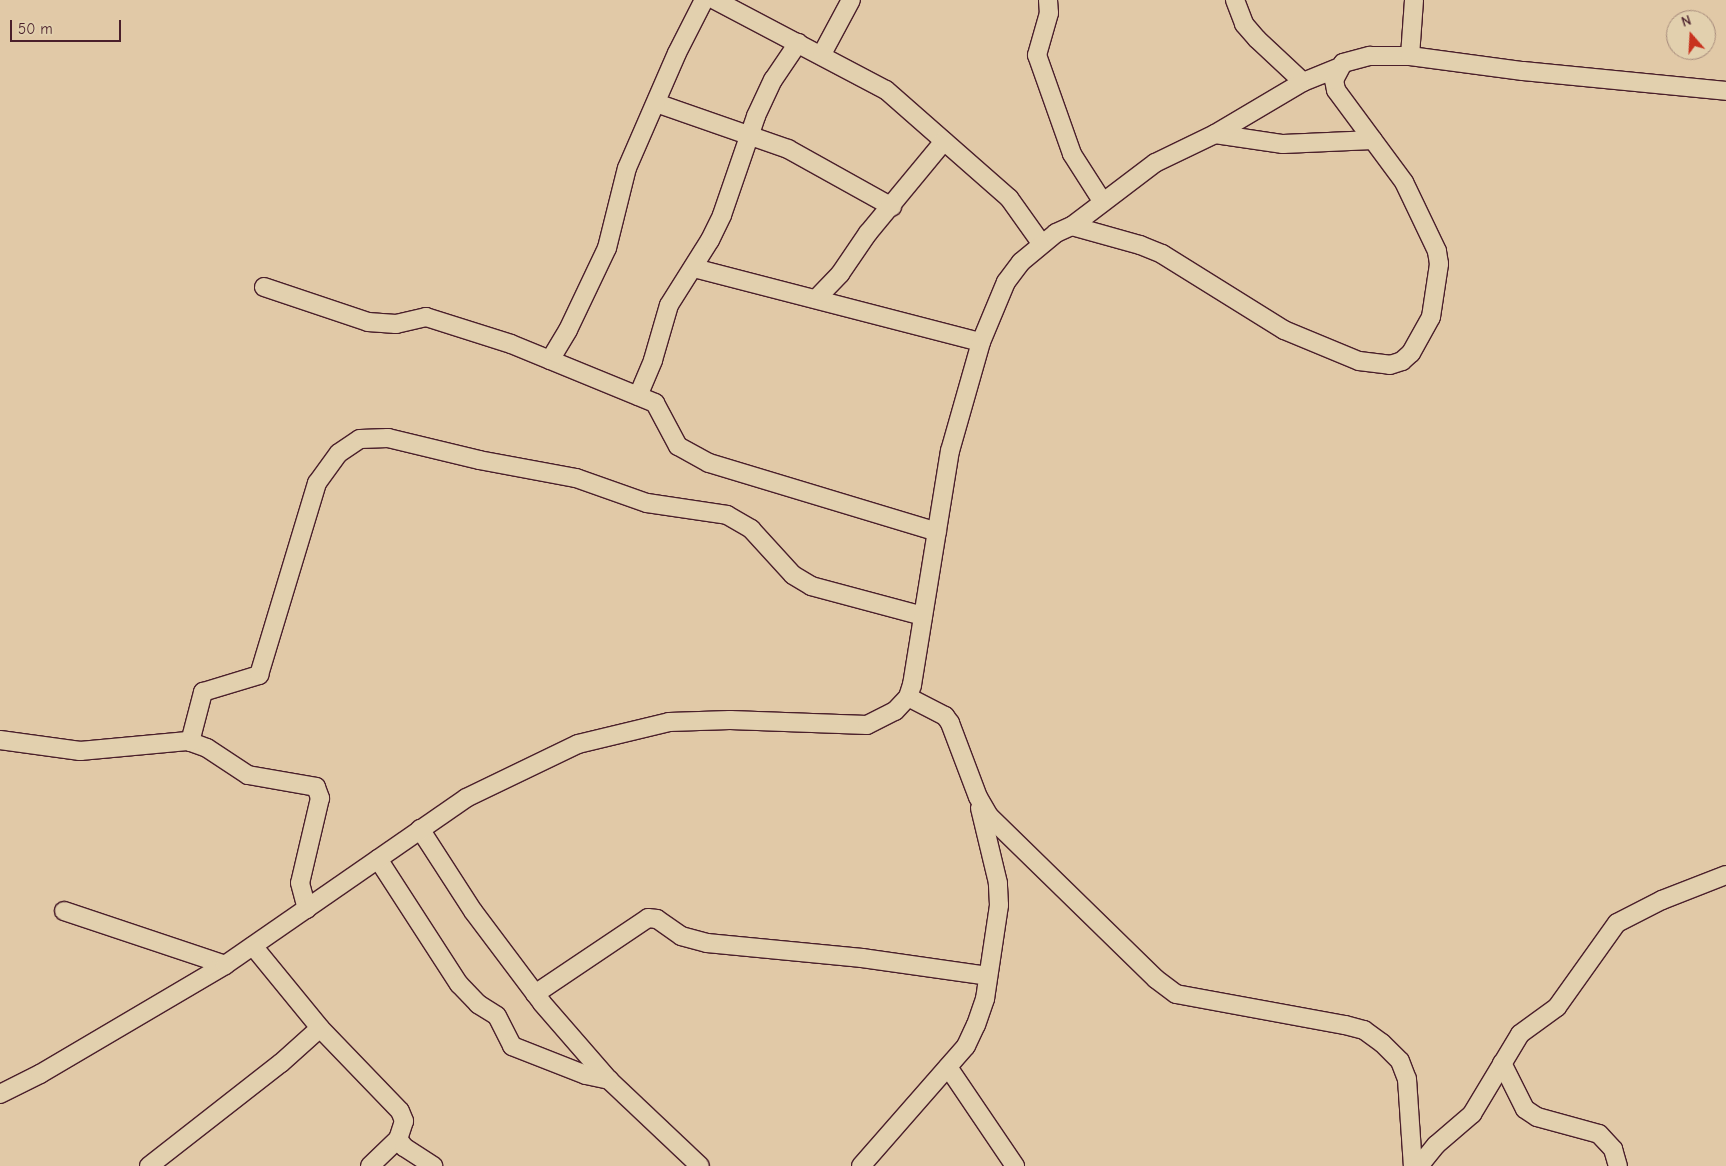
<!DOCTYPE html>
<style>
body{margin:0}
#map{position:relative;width:1726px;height:1166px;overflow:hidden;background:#e1c9a7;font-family:"Comic Neue",sans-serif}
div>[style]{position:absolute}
.roads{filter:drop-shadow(1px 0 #4a1f2b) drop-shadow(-1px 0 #4a1f2b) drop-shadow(0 1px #4a1f2b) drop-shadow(0 -1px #4a1f2b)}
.minor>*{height:18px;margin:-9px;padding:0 9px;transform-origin:9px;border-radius:9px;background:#e2d0ae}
span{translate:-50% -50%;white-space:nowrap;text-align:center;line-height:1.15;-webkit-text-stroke:4px #e2d0ae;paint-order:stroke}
.north{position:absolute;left:1666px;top:10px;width:50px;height:50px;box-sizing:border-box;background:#e2d0ae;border:1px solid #a5897a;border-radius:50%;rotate:341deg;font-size:14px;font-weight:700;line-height:20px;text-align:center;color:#4a1f2b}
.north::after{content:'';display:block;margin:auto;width:18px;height:22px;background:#c8321e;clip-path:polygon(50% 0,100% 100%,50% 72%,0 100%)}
.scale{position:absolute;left:10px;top:20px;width:111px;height:22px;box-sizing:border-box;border:2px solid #4a1f2b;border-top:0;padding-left:6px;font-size:15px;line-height:18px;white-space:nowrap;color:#4a1f2b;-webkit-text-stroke:4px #e2d0ae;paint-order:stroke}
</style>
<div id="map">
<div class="roads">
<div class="minor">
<div style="left:715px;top:0;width:193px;rotate:27.8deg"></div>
<div style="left:886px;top:90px;width:164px;rotate:41.3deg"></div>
<div style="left:1009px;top:198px;width:55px;rotate:54.6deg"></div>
<div style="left:1048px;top:0;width:13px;rotate:86deg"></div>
<div style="left:1049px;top:13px;width:44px;rotate:105.9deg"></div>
<div style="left:1037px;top:55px;width:105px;rotate:70.5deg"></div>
<div style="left:1072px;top:154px;width:56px;rotate:57.4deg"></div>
<div style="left:1235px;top:0;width:26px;rotate:69deg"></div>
<div style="left:1244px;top:24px;width:20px;rotate:49deg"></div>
<div style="left:1257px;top:39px;width:63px;rotate:43.1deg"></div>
<div style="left:1303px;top:82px;width:37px;rotate:-22deg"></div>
<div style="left:822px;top:54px;width:61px;rotate:-61.8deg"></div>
<div style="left:1410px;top:56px;width:56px;rotate:-85.9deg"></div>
<div style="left:656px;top:103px;width:140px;rotate:19.2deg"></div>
<div style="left:788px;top:149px;width:119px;rotate:29.1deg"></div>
<div style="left:1215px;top:134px;width:69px;rotate:8.4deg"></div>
<div style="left:1283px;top:144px;width:90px;rotate:-2.5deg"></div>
<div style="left:1072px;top:226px;width:104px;rotate:-37.2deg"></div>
<div style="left:1155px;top:163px;width:67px;rotate:-25.8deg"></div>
<div style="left:1215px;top:134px;width:102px;rotate:-30.6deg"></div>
<div style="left:694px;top:268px;width:296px;rotate:14.5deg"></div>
<div style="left:264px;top:287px;width:110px;rotate:18.6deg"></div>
<div style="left:368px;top:322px;width:28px;rotate:4deg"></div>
<div style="left:396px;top:324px;width:31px;rotate:-13deg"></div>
<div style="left:426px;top:317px;width:89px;rotate:17.6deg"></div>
<div style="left:511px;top:344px;width:156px;rotate:22.3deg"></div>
<div style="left:655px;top:403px;width:49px;rotate:61.9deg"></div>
<div style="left:678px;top:446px;width:35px;rotate:29deg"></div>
<div style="left:709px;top:463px;width:238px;rotate:16.8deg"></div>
<div style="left:816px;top:299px;width:35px;rotate:-46deg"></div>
<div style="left:840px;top:274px;width:50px;rotate:-55.7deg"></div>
<div style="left:868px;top:233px;width:119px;rotate:-50.4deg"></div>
<div style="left:550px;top:360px;width:35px;rotate:-59deg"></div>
<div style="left:568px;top:330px;width:91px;rotate:-64.6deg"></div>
<div style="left:607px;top:248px;width:82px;rotate:-76deg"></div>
<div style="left:627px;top:168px;width:125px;rotate:-66.5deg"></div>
<div style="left:677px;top:53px;width:59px;rotate:-63deg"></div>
<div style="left:638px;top:396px;width:39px;rotate:-67deg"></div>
<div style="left:653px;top:360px;width:57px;rotate:-73.8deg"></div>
<div style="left:669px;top:305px;width:77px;rotate:-57.8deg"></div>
<div style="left:710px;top:240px;width:28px;rotate:-64deg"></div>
<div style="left:722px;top:215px;width:105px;rotate:-71deg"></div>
<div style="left:756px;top:116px;width:40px;rotate:-65deg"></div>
<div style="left:773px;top:80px;width:45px;rotate:-56deg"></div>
<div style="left:908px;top:697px;width:42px;rotate:27.2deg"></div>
<div style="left:945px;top:716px;width:9px;rotate:54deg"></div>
<div style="left:950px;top:723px;width:79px;rotate:69.3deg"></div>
<div style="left:978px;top:797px;width:22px;rotate:60deg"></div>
<div style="left:989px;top:816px;width:233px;rotate:44.3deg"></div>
<div style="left:1156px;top:979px;width:25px;rotate:37deg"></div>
<div style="left:1176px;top:994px;width:172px;rotate:10.4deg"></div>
<div style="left:1345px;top:1025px;width:20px;rotate:15deg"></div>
<div style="left:1364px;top:1030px;width:22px;rotate:36deg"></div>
<div style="left:1382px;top:1043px;width:25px;rotate:45deg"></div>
<div style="left:1400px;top:1061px;width:19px;rotate:69deg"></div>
<div style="left:1407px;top:1079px;width:87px;rotate:86.1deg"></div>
<div style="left:0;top:740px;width:81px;rotate:7.8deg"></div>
<div style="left:80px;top:751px;width:108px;rotate:-5.3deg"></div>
<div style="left:188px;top:741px;width:20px;rotate:20deg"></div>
<div style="left:207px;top:748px;width:49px;rotate:33.4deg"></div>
<div style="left:248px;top:775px;width:69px;rotate:10deg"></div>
<div style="left:316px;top:787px;width:12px;rotate:70deg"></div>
<div style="left:320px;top:798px;width:87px;rotate:103.2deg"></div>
<div style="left:300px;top:883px;width:27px;rotate:75deg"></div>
<div style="left:190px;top:742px;width:52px;rotate:-75.4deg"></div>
<div style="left:203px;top:692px;width:59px;rotate:-16.9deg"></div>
<div style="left:259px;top:675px;width:201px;rotate:-73.2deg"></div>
<div style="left:317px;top:483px;width:37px;rotate:-54deg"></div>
<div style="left:339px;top:453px;width:25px;rotate:-34deg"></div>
<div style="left:360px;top:439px;width:28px;rotate:-2deg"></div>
<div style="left:388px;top:438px;width:94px;rotate:13.6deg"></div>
<div style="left:479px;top:460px;width:99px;rotate:10.5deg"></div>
<div style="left:576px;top:478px;width:75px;rotate:19.4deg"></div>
<div style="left:647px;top:503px;width:81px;rotate:8.5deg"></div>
<div style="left:727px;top:515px;width:28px;rotate:30deg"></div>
<div style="left:751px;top:529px;width:62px;rotate:47.6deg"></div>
<div style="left:793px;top:575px;width:21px;rotate:31deg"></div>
<div style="left:811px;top:586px;width:116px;rotate:15deg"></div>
<div style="left:420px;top:829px;width:98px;rotate:57.1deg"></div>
<div style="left:473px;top:911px;width:115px;rotate:53.1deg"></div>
<div style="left:542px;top:1003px;width:102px;rotate:49deg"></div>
<div style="left:609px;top:1080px;width:125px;rotate:43.4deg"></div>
<div style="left:378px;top:859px;width:149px;rotate:57.1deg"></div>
<div style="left:459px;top:984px;width:28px;rotate:46deg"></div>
<div style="left:478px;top:1004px;width:22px;rotate:32deg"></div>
<div style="left:497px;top:1016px;width:34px;rotate:63deg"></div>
<div style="left:512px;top:1046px;width:79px;rotate:21.4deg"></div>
<div style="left:586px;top:1075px;width:24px;rotate:12deg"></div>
<div style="left:64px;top:911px;width:170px;rotate:18.5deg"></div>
<div style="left:253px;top:946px;width:106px;rotate:50.7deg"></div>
<div style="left:320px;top:1028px;width:115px;rotate:46.1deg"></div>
<div style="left:400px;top:1111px;width:11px;rotate:68deg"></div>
<div style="left:404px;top:1121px;width:19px;rotate:108deg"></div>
<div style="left:398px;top:1139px;width:39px;rotate:136deg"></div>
<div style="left:535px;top:994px;width:136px;rotate:-33.9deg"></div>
<div style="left:648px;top:918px;width:9px;rotate:6deg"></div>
<div style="left:657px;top:919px;width:29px;rotate:35deg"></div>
<div style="left:681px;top:936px;width:27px;rotate:15deg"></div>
<div style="left:707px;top:943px;width:156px;rotate:5.5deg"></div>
<div style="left:862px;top:958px;width:127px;rotate:8.1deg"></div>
<div style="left:1502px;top:1063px;width:51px;rotate:63.4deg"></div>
<div style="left:1525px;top:1109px;width:14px;rotate:34deg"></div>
<div style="left:1537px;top:1117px;width:64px;rotate:15.3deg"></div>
<div style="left:1599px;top:1134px;width:21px;rotate:47deg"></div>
<div style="left:1613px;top:1149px;width:18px;rotate:74deg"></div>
<div style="left:948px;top:1067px;width:120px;rotate:55.9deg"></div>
<div style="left:0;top:1094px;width:45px;rotate:-26.6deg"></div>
<div style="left:40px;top:1074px;width:215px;rotate:-30.5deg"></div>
<div style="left:225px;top:965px;width:293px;rotate:-34.7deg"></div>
<div style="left:466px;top:798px;width:124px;rotate:-25.7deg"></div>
<div style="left:578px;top:744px;width:94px;rotate:-13.6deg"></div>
<div style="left:669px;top:722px;width:61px;rotate:-1.9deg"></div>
<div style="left:730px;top:720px;width:137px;rotate:2.1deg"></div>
<div style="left:867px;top:725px;width:31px;rotate:-27deg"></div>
<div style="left:895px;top:711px;width:19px;rotate:-47deg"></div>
<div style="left:908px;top:697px;width:13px;rotate:-72deg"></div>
<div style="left:912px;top:685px;width:237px;rotate:-80.8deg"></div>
<div style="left:950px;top:451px;width:113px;rotate:-74.1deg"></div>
<div style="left:981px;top:342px;width:65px;rotate:-67.4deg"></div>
<div style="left:1006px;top:282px;width:25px;rotate:-53deg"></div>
<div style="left:1021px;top:262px;width:45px;rotate:-39.6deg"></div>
<div style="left:1056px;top:233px;width:17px;rotate:-24deg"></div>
<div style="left:1072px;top:226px;width:71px;rotate:15.6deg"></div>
<div style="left:1140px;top:245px;width:24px;rotate:22deg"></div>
<div style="left:1162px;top:254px;width:144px;rotate:31.9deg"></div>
<div style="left:1284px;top:330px;width:81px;rotate:22.5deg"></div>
<div style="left:1359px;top:361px;width:31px;rotate:7deg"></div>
<div style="left:1390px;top:365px;width:13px;rotate:-18deg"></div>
<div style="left:1402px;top:361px;width:12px;rotate:-42deg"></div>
<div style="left:1411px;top:353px;width:41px;rotate:-60.9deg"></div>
<div style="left:1431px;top:317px;width:54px;rotate:-81.4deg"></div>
<div style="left:1439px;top:264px;width:13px;rotate:-99deg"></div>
<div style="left:1437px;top:251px;width:76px;rotate:-115.6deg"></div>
<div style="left:1404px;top:182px;width:114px;rotate:-126.5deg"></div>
<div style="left:1336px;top:90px;width:10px;rotate:-101deg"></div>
<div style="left:1334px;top:80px;width:19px;rotate:-62deg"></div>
<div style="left:1343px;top:63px;width:28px;rotate:-15deg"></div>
<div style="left:1370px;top:56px;width:40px"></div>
<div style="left:1410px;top:56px;width:114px;rotate:7.6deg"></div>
<div style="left:1523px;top:71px;width:204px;rotate:5.6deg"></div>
<div style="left:398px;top:1139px;width:10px;rotate:53deg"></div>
<div style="left:404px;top:1147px;width:35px;rotate:33deg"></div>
<div style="left:149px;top:1166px;width:167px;rotate:-38deg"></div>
<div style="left:281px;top:1063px;width:52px;rotate:-41.9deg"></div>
<div style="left:861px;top:1166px;width:159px;rotate:-48.8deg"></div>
<div style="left:966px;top:1046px;width:23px;rotate:-65deg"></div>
<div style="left:976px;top:1025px;width:28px;rotate:-71deg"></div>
<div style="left:985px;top:999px;width:95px;rotate:-81.5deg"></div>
<div style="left:999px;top:905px;width:22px;rotate:-93deg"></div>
<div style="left:998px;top:883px;width:77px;rotate:-103.5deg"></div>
<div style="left:1419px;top:1166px;width:27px;rotate:-51deg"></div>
<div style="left:1436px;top:1145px;width:48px;rotate:-40.7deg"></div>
<div style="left:1472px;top:1114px;width:93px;rotate:-59deg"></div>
<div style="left:1520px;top:1034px;width:46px;rotate:-36.1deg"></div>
<div style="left:1557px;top:1007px;width:103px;rotate:-54.5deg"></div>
<div style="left:1617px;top:923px;width:51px;rotate:-27.1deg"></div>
<div style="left:1662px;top:900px;width:69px;rotate:-21.3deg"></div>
</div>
</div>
<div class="north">N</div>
<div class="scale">50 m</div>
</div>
